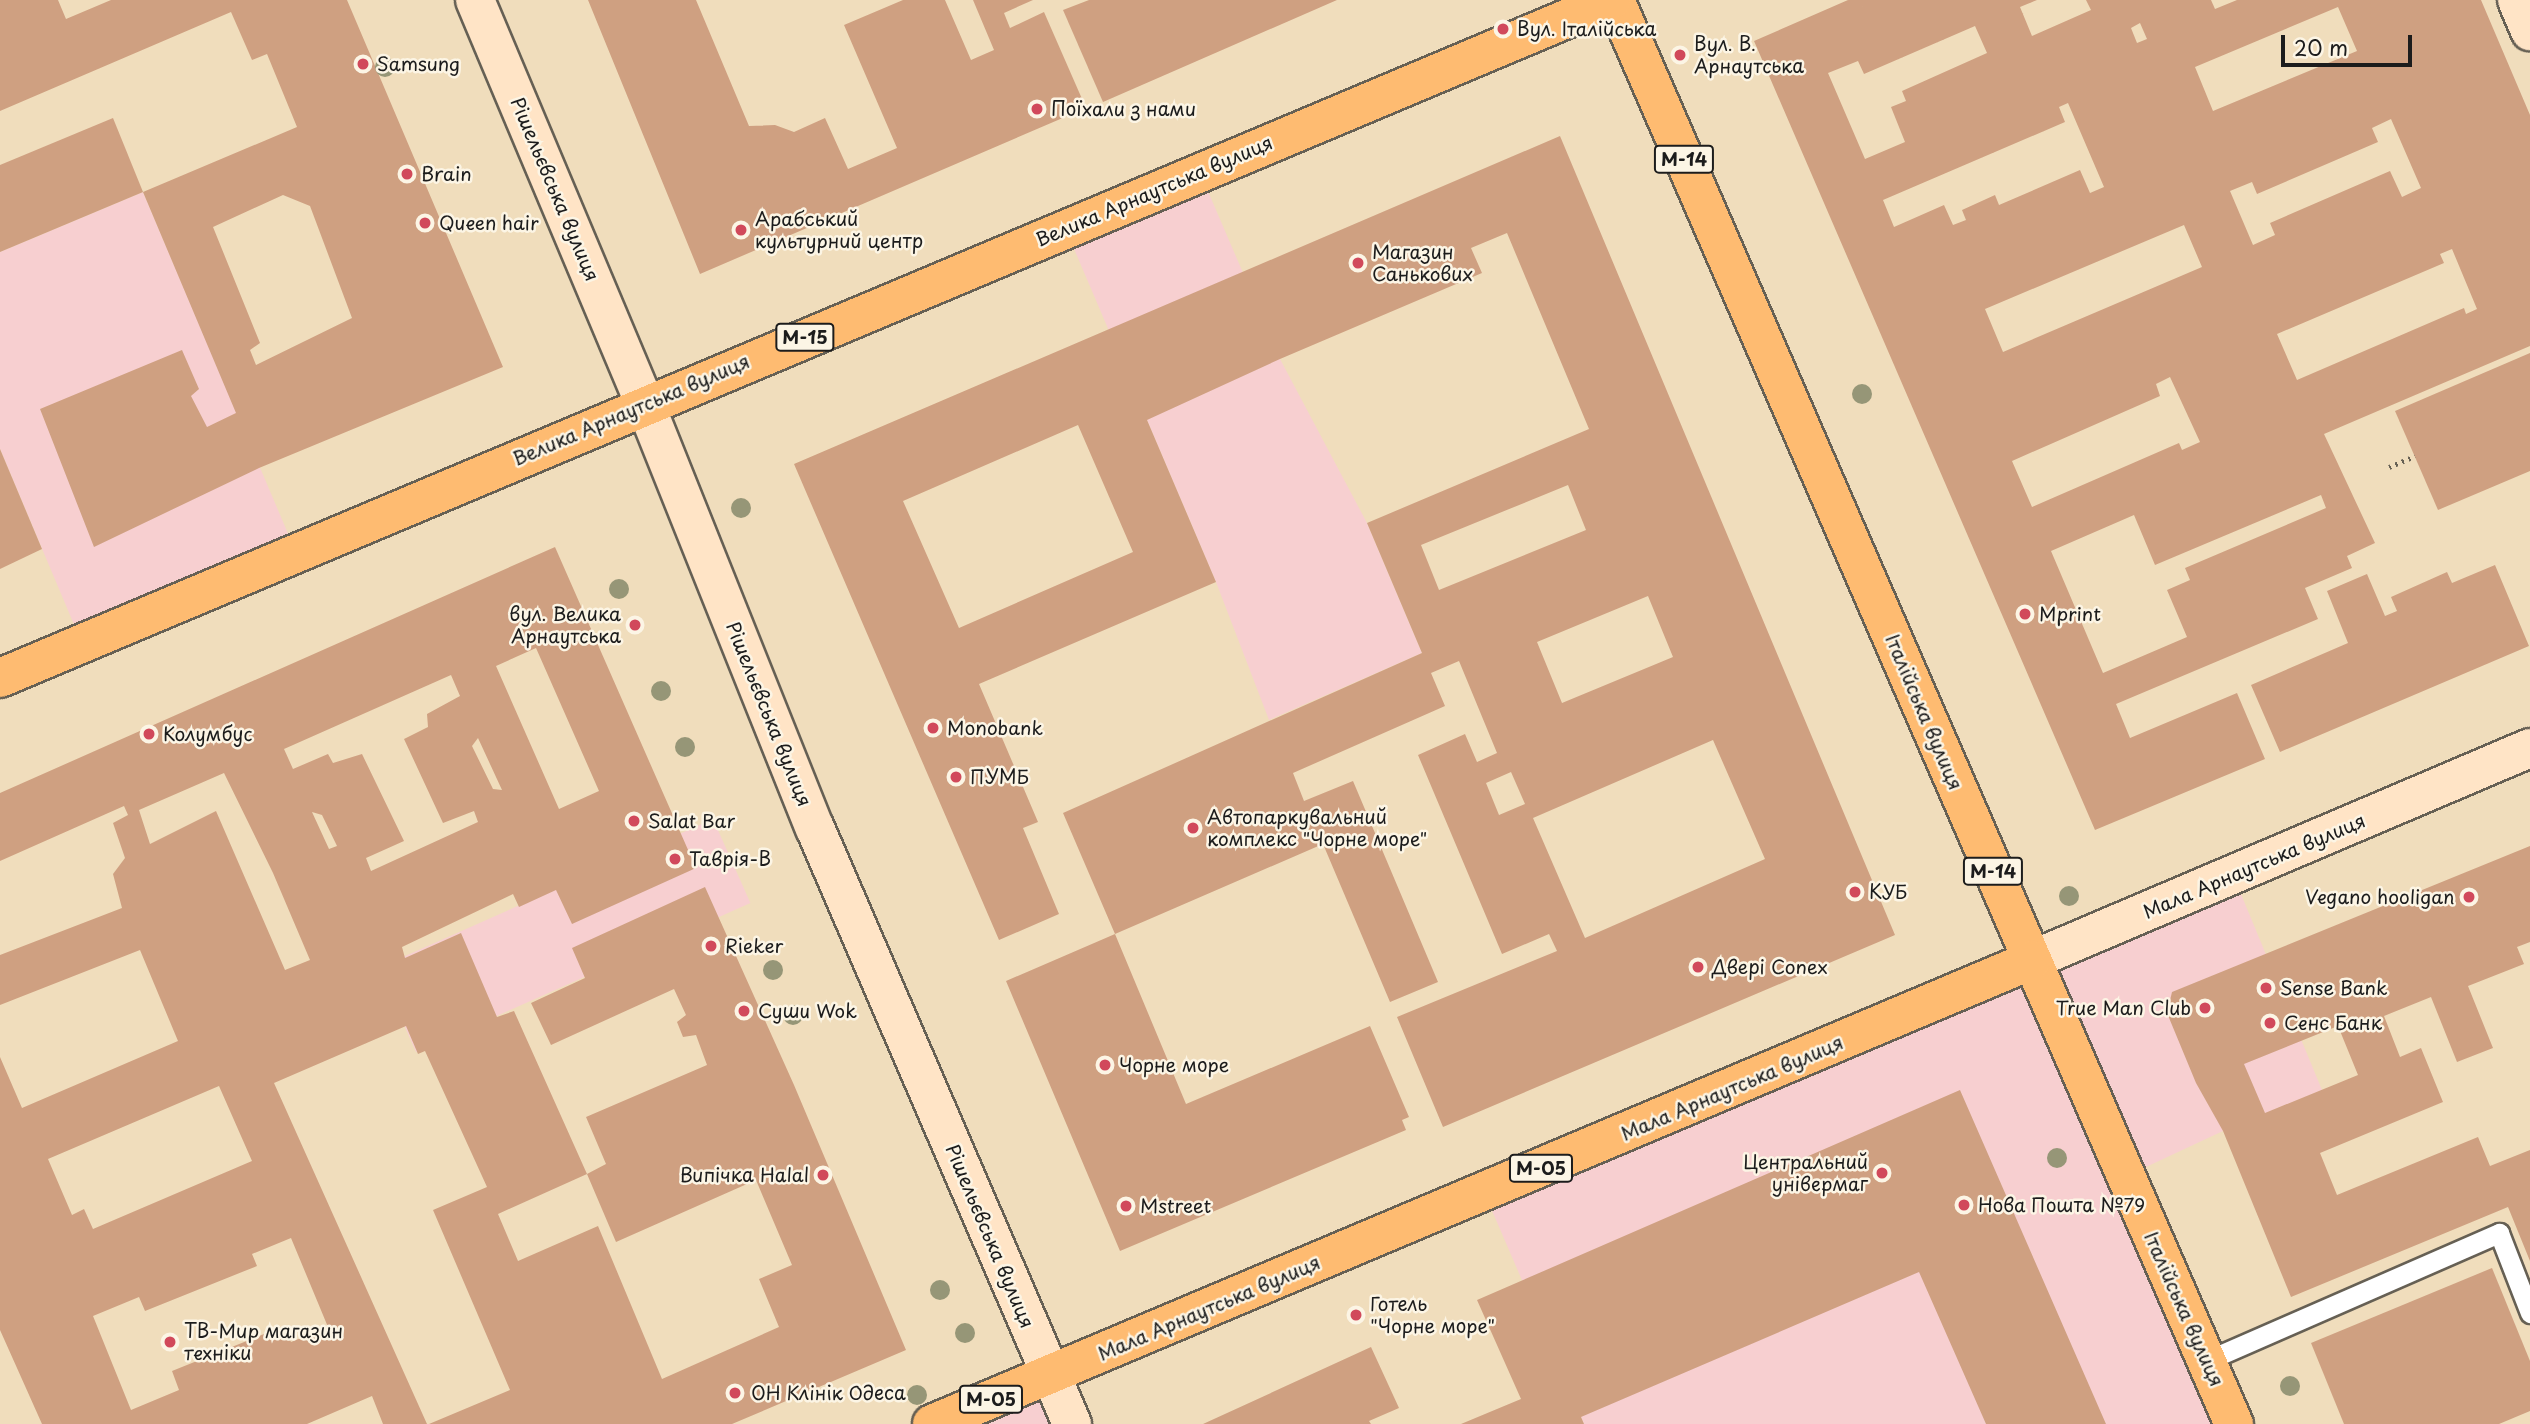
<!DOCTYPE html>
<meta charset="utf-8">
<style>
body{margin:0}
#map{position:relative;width:2530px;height:1424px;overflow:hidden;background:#f0ddbc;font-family:"Playpen Sans",sans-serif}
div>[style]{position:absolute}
.built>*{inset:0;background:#f7cfd0;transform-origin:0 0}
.building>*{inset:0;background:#cfa081}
.path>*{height:4.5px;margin-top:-2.25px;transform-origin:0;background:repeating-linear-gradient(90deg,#666054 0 2px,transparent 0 7px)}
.roads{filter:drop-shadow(2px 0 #666054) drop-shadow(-2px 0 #666054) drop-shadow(0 2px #666054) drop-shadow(0 -2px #666054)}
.lane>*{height:19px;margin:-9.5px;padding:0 9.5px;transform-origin:9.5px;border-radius:9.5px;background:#fff}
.secondary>*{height:38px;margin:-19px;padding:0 19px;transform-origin:19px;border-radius:19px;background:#ffe4c6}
.primary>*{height:38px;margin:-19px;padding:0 19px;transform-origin:19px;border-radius:19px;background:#febb71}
.trees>*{width:20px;height:20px;margin:-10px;border-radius:50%;background:#969677}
.dots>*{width:19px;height:19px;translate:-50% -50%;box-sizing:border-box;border:4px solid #fcf5e5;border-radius:50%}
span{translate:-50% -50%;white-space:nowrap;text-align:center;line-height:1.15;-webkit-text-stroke:5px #fcf5e5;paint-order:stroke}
.shield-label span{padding:2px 5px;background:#fcf5e5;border:2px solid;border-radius:5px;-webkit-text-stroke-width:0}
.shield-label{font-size:18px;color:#1c1c1c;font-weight:700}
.poi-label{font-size:19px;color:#1c1c1c}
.left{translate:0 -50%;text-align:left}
.right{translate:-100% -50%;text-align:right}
.street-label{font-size:19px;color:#1c1c1c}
.scale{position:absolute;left:2281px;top:35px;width:131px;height:32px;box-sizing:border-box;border:4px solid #1c1c1c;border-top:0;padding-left:9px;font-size:21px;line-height:24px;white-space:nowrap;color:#1c1c1c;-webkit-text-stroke:5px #fcf5e5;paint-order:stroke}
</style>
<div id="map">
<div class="built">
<div style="clip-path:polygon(1201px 175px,1280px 359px,1367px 523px,1422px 653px,1269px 720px,1216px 582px,1066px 230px)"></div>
<div style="clip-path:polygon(143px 192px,292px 543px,78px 634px,0 449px,0 252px)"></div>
<div style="left:713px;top:819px;width:92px;height:366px;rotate:66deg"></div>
<div style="clip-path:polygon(2236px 882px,2322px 1090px,2223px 1131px,2131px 1174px,2039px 963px)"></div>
<div style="clip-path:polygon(2029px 972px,2228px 1424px,1584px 1424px,1487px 1199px)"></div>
<div style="clip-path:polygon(1043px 1382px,1062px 1424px,945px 1424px)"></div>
</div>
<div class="building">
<div style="clip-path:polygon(evenodd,0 0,58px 0,66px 19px,111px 0,347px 0,503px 367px,259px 468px,94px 547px,40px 409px,182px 350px,199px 389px,191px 396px,207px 427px,236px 413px,143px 192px,297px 127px,267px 54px,252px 60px,231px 12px,0 111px,0 0,283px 195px,310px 206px,352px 318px,256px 365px,250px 350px,260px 343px,213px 227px,283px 195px)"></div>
<div style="clip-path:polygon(588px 0,696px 0,749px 126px,775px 125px,794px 132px,825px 118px,848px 169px,897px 148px,844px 25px,903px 0,945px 0,971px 60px,994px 50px,973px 0,1033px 0,1004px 13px,1010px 28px,1044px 12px,1086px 108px,700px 274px)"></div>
<div style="clip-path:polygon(1089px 0,1337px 0,1103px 102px,1063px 10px)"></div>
<div style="clip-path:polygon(evenodd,1848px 0,2037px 0,2020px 7px,2032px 36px,2091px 10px,2086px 0,2211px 0,2215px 9px,2237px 0,2481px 0,2530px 115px,2530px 346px,2324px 434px,2375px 543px,2347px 556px,2352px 568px,2305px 588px,2318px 619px,2116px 704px,2130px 738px,2237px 693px,2265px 759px,2095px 830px,1754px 41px,1848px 0,2338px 7px,2357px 51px,2213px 111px,2195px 67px,2338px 7px,1848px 0,2140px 23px,2147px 39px,2137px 43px,2131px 28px,2140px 23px,1848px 0,1975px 26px,1987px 53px,1902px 91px,1906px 101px,1891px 107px,1905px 142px,1865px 159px,1828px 73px,1858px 61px,1864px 74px,1975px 26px,1848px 0,2068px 103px,2104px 187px,2090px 193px,2080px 170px,1999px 205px,1995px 195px,1962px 210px,1966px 220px,1953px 225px,1944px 205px,1894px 227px,1883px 200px,2065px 122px,2059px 107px,2068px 103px,1848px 0,2391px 119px,2421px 188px,2402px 197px,2390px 171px,2270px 223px,2275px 235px,2253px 245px,2230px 191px,2252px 182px,2257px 194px,2378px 142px,2372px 128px,2391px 119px,1848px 0,2184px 225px,2202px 267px,2003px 352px,1985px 309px,2184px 225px,1848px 0,2452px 249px,2477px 309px,2466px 314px,2464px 308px,2297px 380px,2277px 334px,2444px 263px,2440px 254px,2452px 249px,1848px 0,2170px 377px,2200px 442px,2182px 450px,2179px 443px,2032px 507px,2012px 461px,2160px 396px,2156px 384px,2170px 377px,1848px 0,2321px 495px,2326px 508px,2185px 568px,2190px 580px,2167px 590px,2187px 637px,2103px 673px,2051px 551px,2134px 515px,2155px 565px,2321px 495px)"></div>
<div style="clip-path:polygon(113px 118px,143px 192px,0 252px,0 165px)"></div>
<div style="clip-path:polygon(evenodd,1560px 136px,1895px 935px,1443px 1127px,1397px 1017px,1557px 951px,1549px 934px,1502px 954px,1418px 755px,1465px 734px,1477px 762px,1497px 753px,1459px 661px,1431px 673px,1445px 706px,1293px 773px,1304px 801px,1353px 781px,1438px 982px,1390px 1002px,1323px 844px,1115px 934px,1063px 813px,1422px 653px,1367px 523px,1589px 429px,1507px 233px,1471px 248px,1482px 273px,1280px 359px,1147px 420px,1216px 582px,979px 684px,1038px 822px,1023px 828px,1059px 914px,999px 940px,794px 464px,1560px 136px,1078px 425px,1133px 552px,959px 628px,903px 501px,1078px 425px,1560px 136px,1568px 485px,1586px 530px,1439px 590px,1421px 545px,1568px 485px,1560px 136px,1648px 596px,1673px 657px,1562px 703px,1537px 642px,1648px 596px,1560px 136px,1713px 740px,1765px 859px,1585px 938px,1533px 818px,1713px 740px,1560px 136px,1511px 772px,1525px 804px,1499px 815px,1486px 783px,1511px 772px)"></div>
<div style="clip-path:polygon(2530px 353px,2530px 471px,2438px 510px,2395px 411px)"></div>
<div style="clip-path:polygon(0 449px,42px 549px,0 569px)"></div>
<div style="clip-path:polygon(evenodd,555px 547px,696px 868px,572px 924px,556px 890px,519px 907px,513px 894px,402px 947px,405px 958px,461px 933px,497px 1017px,514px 1011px,587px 1174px,498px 1214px,518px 1261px,598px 1226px,662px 1379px,779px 1327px,759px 1279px,792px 1265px,756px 1180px,616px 1242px,587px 1174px,606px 1164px,586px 1117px,707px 1065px,696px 1035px,683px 1037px,677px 1022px,686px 1015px,674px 989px,551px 1045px,531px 1003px,585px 978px,572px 948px,705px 887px,794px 1085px,906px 1350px,732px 1424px,429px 1424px,510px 1390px,433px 1210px,487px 1187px,425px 1051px,418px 1054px,406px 1026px,274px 1083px,427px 1424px,383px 1424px,372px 1396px,307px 1424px,42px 1424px,0 1330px,0 1057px,22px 1108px,178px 1041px,140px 950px,0 1005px,0 955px,122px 908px,113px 874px,125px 858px,113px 823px,128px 815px,124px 806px,0 861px,0 793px,555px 547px,536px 648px,599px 791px,559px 809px,496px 666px,536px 648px,555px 547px,451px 675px,460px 696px,427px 714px,428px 727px,404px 739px,443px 823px,474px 811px,478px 822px,371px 871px,366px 858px,404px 841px,362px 754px,333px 763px,328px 754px,293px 769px,284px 749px,451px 675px,555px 547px,478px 738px,502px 790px,493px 789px,472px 746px,478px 738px,555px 547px,224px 773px,273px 873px,310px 960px,285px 970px,216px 811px,150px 844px,139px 810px,224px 773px,555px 547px,312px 812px,322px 815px,337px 846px,329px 849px,312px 812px,555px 547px,219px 1086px,252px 1161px,93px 1229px,84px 1209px,72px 1215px,48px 1159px,219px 1086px,555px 547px,291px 1238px,328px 1327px,291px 1342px,284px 1326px,172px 1371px,179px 1390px,131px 1410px,93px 1316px,139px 1297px,145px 1311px,257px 1266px,252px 1254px,291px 1238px)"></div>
<div style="clip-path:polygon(2495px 565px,2529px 646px,2280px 752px,2251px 685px,2348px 643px,2327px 591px,2367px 574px,2385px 616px,2397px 611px,2391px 597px,2447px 572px,2452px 583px)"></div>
<div style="clip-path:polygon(evenodd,2530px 846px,2530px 942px,2517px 947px,2524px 964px,2468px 986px,2493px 1048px,2457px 1062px,2431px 997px,2384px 1016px,2400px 1057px,2421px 1048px,2443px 1102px,2320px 1153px,2337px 1195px,2478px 1137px,2490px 1166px,2530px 1150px,2530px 1261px,2508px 1207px,2291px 1297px,2223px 1131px,2196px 1083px,2167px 1013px,2172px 992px,2530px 846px,2338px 1026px,2358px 1075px,2265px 1113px,2244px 1064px,2338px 1026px)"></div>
<div style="clip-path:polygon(1115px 934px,1186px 1104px,1370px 1026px,1409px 1117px,1402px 1120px,1406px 1130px,1120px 1251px,1006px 981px)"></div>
<div style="clip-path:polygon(1960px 1090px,2106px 1424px,1986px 1424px,1919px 1272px,1581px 1417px,1584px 1424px,1461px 1424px,1521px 1399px,1477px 1300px)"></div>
<div style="clip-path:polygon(2492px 1268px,2530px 1361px,2530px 1411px,2499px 1424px,2344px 1424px,2311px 1343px)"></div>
<div style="clip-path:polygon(1371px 1347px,1399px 1408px,1369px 1421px,1371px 1424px,1203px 1424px)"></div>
</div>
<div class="path">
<div style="left:2389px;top:467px;width:28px;rotate:-23deg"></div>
</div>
<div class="roads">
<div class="lane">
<div style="left:2206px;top:1361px;width:320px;rotate:-23.6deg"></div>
<div style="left:2499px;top:1233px;width:86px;rotate:68.8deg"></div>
</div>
<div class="secondary">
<div style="left:475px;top:0;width:438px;rotate:67.2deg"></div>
<div style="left:645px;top:404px;width:457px;rotate:68.2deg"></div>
<div style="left:815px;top:828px;width:649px;rotate:66.67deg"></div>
<div style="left:2517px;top:0;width:34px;rotate:67deg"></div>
<div style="left:2032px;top:960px;width:541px;rotate:-23.06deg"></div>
</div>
<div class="primary">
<div style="left:1615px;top:0;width:1553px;rotate:66.51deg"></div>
<div style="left:0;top:678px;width:1748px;rotate:-22.82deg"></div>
<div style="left:932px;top:1424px;width:1194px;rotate:-22.87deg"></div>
</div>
</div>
<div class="trees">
<div style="left:385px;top:67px"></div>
<div style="left:1862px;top:394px"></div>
<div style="left:741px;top:508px"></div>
<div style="left:619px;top:589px"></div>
<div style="left:661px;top:691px"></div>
<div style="left:685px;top:747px"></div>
<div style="left:2069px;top:896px"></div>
<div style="left:773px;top:970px"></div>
<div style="left:793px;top:1015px"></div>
<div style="left:2057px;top:1158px"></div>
<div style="left:940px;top:1290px"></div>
<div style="left:965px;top:1333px"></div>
<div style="left:2290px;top:1386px"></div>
<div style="left:917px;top:1395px"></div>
</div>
<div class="dots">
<div style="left:1503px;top:29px;background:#d1495b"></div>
<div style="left:1680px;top:55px;background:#d1495b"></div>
<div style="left:363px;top:64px;background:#d1495b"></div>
<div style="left:1037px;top:109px;background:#d1495b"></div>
<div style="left:407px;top:174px;background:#d1495b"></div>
<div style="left:425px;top:223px;background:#d1495b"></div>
<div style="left:741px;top:230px;background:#d1495b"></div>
<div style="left:1358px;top:263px;background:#d1495b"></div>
<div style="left:2025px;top:614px;background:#d1495b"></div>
<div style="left:635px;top:625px;background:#d1495b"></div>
<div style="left:933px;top:728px;background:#d1495b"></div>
<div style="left:149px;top:734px;background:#d1495b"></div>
<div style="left:956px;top:777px;background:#d1495b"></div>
<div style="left:634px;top:821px;background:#d1495b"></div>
<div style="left:1193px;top:828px;background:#d1495b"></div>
<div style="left:675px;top:859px;background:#d1495b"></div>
<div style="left:1855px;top:892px;background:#d1495b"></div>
<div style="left:2469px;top:897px;background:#d1495b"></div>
<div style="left:711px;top:946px;background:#d1495b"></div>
<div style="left:1698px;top:967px;background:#d1495b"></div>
<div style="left:2266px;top:988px;background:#d1495b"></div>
<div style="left:2205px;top:1008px;background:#d1495b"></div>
<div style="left:744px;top:1011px;background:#d1495b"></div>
<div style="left:2270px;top:1023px;background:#d1495b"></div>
<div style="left:1105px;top:1065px;background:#d1495b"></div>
<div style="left:1882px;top:1173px;background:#d1495b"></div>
<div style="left:823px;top:1175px;background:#d1495b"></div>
<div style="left:1964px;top:1205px;background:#d1495b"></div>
<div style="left:1126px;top:1206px;background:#d1495b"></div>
<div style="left:1356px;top:1315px;background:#d1495b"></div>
<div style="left:170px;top:1342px;background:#d1495b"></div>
<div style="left:735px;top:1393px;background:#d1495b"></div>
</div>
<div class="shield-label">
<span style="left:1684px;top:159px">М-14</span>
<span style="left:805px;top:337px">М-15</span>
<span style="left:1993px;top:871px">М-14</span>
<span style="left:1541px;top:1168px">М-05</span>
<span style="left:991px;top:1399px">М-05</span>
</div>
<div class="poi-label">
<span class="left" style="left:1517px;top:29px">Вул. Італійська</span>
<span class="left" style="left:1694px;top:55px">Вул. В.<br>Арнаутська</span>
<span class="left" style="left:377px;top:64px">Samsung</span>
<span class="left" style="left:1051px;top:109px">Поїхали з нами</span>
<span class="left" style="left:421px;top:174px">Brain</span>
<span class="left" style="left:755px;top:230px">Арабський<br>культурний центр</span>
<span class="left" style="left:439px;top:223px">Queen hair</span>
<span class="left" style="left:1372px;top:263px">Магазин<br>Санькових</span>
<span class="right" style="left:621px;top:625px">вул. Велика<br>Арнаутська</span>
<span class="left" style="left:2039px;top:614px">Mprint</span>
<span class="left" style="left:947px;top:728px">Monobank</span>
<span class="left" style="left:163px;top:734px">Колумбус</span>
<span class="left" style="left:970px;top:777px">ПУМБ</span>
<span class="left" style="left:1207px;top:828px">Автопаркувальний<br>комплекс "Чорне море"</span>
<span class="left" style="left:648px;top:821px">Salat Bar</span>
<span class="left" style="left:689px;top:859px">Таврія-В</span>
<span class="left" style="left:1869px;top:892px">КУБ</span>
<span class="right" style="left:2455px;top:897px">Vegano hooligan</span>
<span class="left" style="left:725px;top:946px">Rieker</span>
<span class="left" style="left:1712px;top:967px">Двері Conex</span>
<span class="left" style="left:2280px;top:988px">Sense Bank</span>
<span class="right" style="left:2191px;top:1008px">True Man Club</span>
<span class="left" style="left:758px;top:1011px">Суши Wok</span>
<span class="left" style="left:2284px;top:1023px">Сенс Банк</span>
<span class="left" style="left:1119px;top:1065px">Чорне море</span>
<span class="right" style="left:1868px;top:1173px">Центральний<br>універмаг</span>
<span class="right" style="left:809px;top:1175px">Випічка Halal</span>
<span class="left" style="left:1978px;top:1205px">Нова Пошта №79</span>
<span class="left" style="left:1140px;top:1206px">Mstreet</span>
<span class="left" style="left:1370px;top:1315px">Готель<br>"Чорне море"</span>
<span class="left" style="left:184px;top:1342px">ТВ-Мир магазин<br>техніки</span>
<span class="left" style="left:751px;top:1393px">ОН Клінік Одеса</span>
</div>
<div class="street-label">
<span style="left:555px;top:189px;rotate:67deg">Рішельєвська вулиця</span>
<span style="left:1154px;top:191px;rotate:-23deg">Велика Арнаутська вулиця</span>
<span style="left:631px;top:410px;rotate:-23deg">Велика Арнаутська вулиця</span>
<span style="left:1924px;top:712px;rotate:67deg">Італійська вулиця</span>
<span style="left:769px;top:714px;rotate:68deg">Рішельєвська вулиця</span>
<span style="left:2254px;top:866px;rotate:-23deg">Мала Арнаутська вулиця</span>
<span style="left:1732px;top:1088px;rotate:-23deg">Мала Арнаутська вулиця</span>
<span style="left:990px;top:1236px;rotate:67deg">Рішельєвська вулиця</span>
<span style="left:1209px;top:1308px;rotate:-23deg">Мала Арнаутська вулиця</span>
<span style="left:2184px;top:1309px;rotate:66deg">Італійська вулиця</span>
</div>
<div class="scale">20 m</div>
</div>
